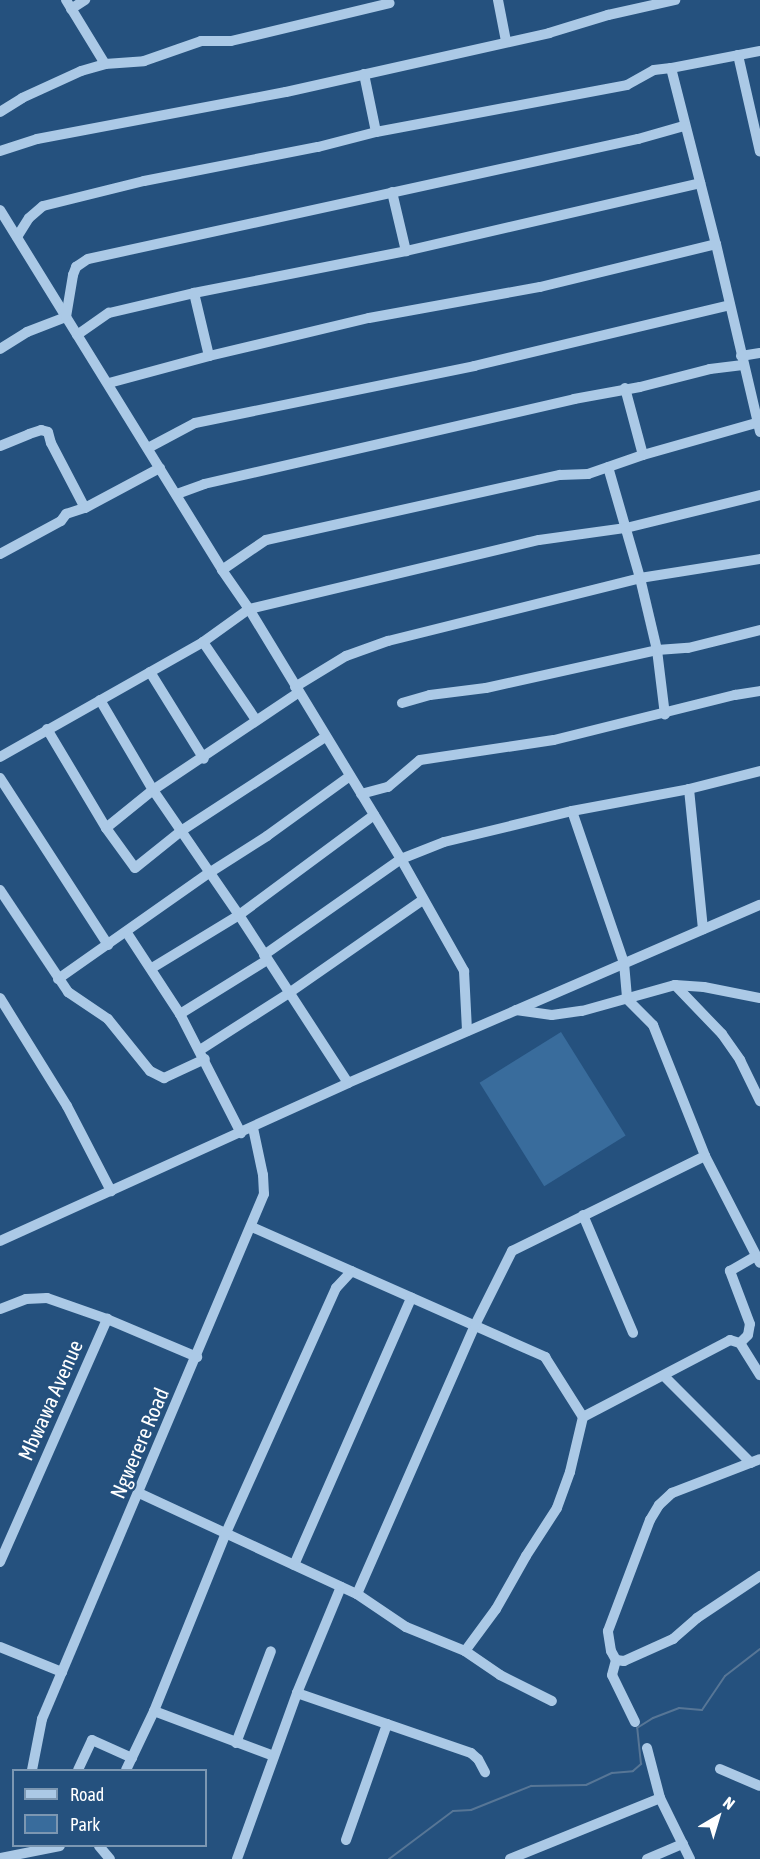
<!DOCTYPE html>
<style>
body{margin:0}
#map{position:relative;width:760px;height:1859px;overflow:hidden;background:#25517e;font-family:"Asap Condensed",sans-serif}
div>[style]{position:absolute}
.green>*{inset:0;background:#396c9c;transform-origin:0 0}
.stream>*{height:2px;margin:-1px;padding:0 1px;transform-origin:1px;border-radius:1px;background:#577696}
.minor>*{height:10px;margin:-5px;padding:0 5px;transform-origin:5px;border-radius:5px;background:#abc9e6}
span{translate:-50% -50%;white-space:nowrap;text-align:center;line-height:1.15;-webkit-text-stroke:4.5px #25517e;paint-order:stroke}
.street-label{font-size:21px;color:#fff}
.legend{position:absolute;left:12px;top:1769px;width:195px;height:78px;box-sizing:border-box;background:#25517e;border:2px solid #7c97b2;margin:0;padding:8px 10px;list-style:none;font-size:18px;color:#fff}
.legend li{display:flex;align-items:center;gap:12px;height:30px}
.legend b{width:30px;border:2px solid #7c97b2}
.north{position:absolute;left:688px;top:1787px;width:60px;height:60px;-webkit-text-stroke:4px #25517e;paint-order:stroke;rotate:38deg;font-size:16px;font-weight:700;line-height:24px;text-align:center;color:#fff}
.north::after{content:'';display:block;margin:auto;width:21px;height:27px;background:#fff;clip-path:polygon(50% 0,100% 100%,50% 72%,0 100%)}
</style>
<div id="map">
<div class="green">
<div style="left:561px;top:1032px;width:122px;height:96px;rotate:58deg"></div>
</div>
<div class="stream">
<div style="left:389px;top:1859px;width:80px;rotate:-36.9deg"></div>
<div style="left:453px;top:1811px;width:18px;rotate:-3deg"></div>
<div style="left:471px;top:1810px;width:65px;rotate:-21.8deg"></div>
<div style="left:531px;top:1786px;width:55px;rotate:-1deg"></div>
<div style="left:586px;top:1785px;width:29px;rotate:-25deg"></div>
<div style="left:612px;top:1773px;width:21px;rotate:-5deg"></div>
<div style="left:633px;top:1771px;width:11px;rotate:-41deg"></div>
<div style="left:641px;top:1764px;width:36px;rotate:-96deg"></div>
<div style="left:637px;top:1728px;width:19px;rotate:-32deg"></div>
<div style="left:653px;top:1718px;width:28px;rotate:-21deg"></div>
<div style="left:679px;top:1708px;width:23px;rotate:5deg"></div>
<div style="left:702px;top:1710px;width:41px;rotate:-55.9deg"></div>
<div style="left:725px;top:1676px;width:44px;rotate:-37.6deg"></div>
</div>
<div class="minor">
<div style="left:66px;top:0;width:75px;rotate:58.6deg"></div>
<div style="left:498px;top:0;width:42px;rotate:79deg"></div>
<div style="left:71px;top:9px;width:17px;rotate:-33deg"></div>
<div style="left:760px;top:51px;width:91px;rotate:169.2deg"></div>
<div style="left:671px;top:68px;width:182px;rotate:75.7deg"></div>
<div style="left:716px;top:244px;width:193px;rotate:76.8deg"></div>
<div style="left:738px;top:55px;width:99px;rotate:77.2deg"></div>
<div style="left:364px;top:74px;width:59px;rotate:78.3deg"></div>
<div style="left:0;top:112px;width:26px;rotate:-32deg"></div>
<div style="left:22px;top:98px;width:65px;rotate:-24.6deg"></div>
<div style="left:81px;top:71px;width:25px;rotate:-16deg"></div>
<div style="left:105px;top:64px;width:39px;rotate:-4deg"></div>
<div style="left:144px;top:61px;width:60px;rotate:-19.3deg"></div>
<div style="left:201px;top:41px;width:30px"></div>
<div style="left:231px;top:41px;width:163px;rotate:-13.4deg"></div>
<div style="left:0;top:151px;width:39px;rotate:-18deg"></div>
<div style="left:37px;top:139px;width:253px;rotate:-10.7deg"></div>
<div style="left:286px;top:92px;width:270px;rotate:-12.6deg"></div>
<div style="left:549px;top:33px;width:62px;rotate:-17deg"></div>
<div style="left:608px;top:15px;width:69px;rotate:-12.6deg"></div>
<div style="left:392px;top:192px;width:61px;rotate:76.7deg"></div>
<div style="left:0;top:210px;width:423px;rotate:58.3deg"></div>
<div style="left:222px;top:570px;width:47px;rotate:55.3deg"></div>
<div style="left:249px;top:609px;width:293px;rotate:58.7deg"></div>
<div style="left:401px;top:859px;width:129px;rotate:60.6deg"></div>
<div style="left:464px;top:971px;width:60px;rotate:87.1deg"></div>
<div style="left:17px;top:237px;width:22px;rotate:-58deg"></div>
<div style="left:29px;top:218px;width:18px;rotate:-41deg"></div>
<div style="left:43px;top:206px;width:104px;rotate:-13.9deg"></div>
<div style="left:144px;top:181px;width:177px;rotate:-11.1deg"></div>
<div style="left:318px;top:147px;width:60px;rotate:-14.5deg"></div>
<div style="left:376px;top:132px;width:255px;rotate:-10.6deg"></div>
<div style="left:627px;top:85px;width:31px;rotate:-29deg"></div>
<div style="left:654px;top:70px;width:17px;rotate:-7deg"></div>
<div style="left:77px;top:335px;width:39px;rotate:-35deg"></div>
<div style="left:109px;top:313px;width:87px;rotate:-13.2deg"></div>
<div style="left:0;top:349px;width:32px;rotate:-32deg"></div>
<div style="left:27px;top:332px;width:42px;rotate:-21deg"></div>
<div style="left:66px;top:317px;width:43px;rotate:-80.5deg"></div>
<div style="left:73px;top:275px;width:9px;rotate:-69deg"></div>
<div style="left:76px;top:267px;width:14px;rotate:-34deg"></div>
<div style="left:88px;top:259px;width:563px;rotate:-12.31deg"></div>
<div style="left:638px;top:139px;width:48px;rotate:-15.8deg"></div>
<div style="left:209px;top:356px;width:65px;rotate:-103.4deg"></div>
<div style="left:194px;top:293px;width:216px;rotate:-11.2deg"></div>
<div style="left:406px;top:251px;width:302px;rotate:-13deg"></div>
<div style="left:741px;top:356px;width:19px;rotate:-9deg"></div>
<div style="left:109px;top:383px;width:104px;rotate:-15.1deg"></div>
<div style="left:209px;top:356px;width:164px;rotate:-13.4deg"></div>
<div style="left:369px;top:318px;width:174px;rotate:-10.3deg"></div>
<div style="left:540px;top:287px;width:181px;rotate:-13.7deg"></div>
<div style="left:625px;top:388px;width:69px;rotate:75deg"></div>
<div style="left:643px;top:455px;width:122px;rotate:-15.8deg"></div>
<div style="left:0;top:446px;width:31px;rotate:-22deg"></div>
<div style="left:29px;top:434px;width:13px;rotate:-18deg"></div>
<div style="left:41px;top:430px;width:7px;rotate:16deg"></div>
<div style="left:48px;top:432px;width:11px;rotate:75deg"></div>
<div style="left:51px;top:443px;width:73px;rotate:62.4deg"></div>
<div style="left:148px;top:448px;width:53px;rotate:-28deg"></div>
<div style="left:195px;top:423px;width:285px;rotate:-11.5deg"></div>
<div style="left:474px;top:366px;width:263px;rotate:-13.4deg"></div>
<div style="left:608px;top:467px;width:116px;rotate:73.9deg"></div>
<div style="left:640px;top:578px;width:74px;rotate:76.7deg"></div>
<div style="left:657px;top:650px;width:65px;rotate:83deg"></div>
<div style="left:177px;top:494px;width:29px;rotate:-20deg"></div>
<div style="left:204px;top:484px;width:380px;rotate:-12.9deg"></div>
<div style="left:574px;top:399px;width:67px;rotate:-10.3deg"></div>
<div style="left:640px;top:387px;width:72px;rotate:-14.4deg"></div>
<div style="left:710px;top:369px;width:33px;rotate:-7deg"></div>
<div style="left:0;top:554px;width:69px;rotate:-28.4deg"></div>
<div style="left:61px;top:521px;width:9px;rotate:-54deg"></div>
<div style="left:66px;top:514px;width:20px;rotate:-18deg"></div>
<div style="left:85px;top:508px;width:85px;rotate:-28.1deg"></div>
<div style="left:222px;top:570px;width:53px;rotate:-34.3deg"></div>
<div style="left:266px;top:540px;width:301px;rotate:-12.5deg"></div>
<div style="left:560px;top:475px;width:28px;rotate:-2deg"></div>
<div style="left:588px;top:474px;width:58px;rotate:-19.1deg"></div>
<div style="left:203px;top:642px;width:94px;rotate:55.8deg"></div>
<div style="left:150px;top:672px;width:102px;rotate:58.2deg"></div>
<div style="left:295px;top:687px;width:60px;rotate:-31.3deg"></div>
<div style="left:346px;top:656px;width:45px;rotate:-19.7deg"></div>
<div style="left:388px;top:641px;width:260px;rotate:-14deg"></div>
<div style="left:640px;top:578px;width:121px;rotate:-9deg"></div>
<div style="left:100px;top:700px;width:104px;rotate:59.5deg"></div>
<div style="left:153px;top:790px;width:152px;rotate:55.5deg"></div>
<div style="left:239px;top:915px;width:200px;rotate:57deg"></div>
<div style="left:402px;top:703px;width:29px;rotate:-16deg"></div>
<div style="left:430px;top:695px;width:56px;rotate:-7.1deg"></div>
<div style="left:486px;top:688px;width:175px;rotate:-12.5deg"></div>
<div style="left:657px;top:650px;width:31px;rotate:-4deg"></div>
<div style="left:688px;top:648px;width:74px;rotate:-14deg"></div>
<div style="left:47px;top:729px;width:115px;rotate:59.2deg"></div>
<div style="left:106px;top:828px;width:49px;rotate:54.1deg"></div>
<div style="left:135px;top:868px;width:59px;rotate:-38.8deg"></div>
<div style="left:181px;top:831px;width:172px;rotate:-33.1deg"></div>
<div style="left:0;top:757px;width:233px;rotate:-29.5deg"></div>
<div style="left:203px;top:642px;width:57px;rotate:-35.7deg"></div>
<div style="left:249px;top:609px;width:298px;rotate:-13.4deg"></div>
<div style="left:539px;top:540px;width:88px;rotate:-7.9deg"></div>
<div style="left:626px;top:528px;width:138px;rotate:-13.8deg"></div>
<div style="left:0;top:778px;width:199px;rotate:57.1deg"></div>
<div style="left:689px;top:789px;width:141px;rotate:84.3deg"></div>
<div style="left:361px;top:794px;width:28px;rotate:-15deg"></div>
<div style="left:388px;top:787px;width:42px;rotate:-40.2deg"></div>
<div style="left:420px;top:760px;width:135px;rotate:-8.5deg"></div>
<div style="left:554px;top:740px;width:187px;rotate:-14deg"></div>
<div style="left:735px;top:695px;width:25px;rotate:-9deg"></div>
<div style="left:572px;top:811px;width:161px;rotate:71.1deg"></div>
<div style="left:624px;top:963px;width:36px;rotate:85deg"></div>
<div style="left:627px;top:999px;width:37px;rotate:45deg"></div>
<div style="left:653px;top:1025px;width:141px;rotate:68.3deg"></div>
<div style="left:705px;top:1156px;width:120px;rotate:62.8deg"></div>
<div style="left:106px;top:828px;width:60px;rotate:-39deg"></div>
<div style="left:153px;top:790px;width:174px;rotate:-33.8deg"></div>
<div style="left:0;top:890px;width:123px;rotate:56.3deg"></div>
<div style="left:68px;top:992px;width:48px;rotate:34deg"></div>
<div style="left:108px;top:1019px;width:67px;rotate:51.1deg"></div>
<div style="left:150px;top:1071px;width:16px;rotate:27deg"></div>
<div style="left:164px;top:1078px;width:45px;rotate:-24.9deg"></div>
<div style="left:127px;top:933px;width:97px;rotate:56.8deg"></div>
<div style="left:180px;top:1014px;width:134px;rotate:62.9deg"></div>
<div style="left:264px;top:955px;width:167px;rotate:-35deg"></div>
<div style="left:401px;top:859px;width:46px;rotate:-21.6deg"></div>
<div style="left:444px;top:842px;width:132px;rotate:-13.6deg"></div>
<div style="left:572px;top:811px;width:119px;rotate:-10.6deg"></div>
<div style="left:689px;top:789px;width:73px;rotate:-14.2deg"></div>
<div style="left:152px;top:968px;width:102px;rotate:-31.3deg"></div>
<div style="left:239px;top:915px;width:168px;rotate:-36.5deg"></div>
<div style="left:58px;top:979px;width:184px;rotate:-35.1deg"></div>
<div style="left:209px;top:873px;width:69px;rotate:-32.5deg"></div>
<div style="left:267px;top:836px;width:102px;rotate:-35.9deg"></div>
<div style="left:675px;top:985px;width:68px;rotate:46.2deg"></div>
<div style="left:722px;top:1034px;width:32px;rotate:55deg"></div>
<div style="left:740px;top:1060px;width:46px;rotate:64deg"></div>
<div style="left:0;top:998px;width:127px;rotate:58.2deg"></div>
<div style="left:67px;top:1106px;width:96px;rotate:62.6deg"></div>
<div style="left:516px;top:1010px;width:36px;rotate:8deg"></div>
<div style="left:552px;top:1015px;width:30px;rotate:-8deg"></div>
<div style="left:582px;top:1011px;width:97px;rotate:-15.6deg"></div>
<div style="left:675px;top:985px;width:29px;rotate:4deg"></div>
<div style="left:704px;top:987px;width:57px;rotate:11.1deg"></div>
<div style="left:180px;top:1014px;width:102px;rotate:-31.8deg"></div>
<div style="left:200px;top:1050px;width:106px;rotate:-32.6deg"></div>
<div style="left:289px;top:993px;width:163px;rotate:-34.8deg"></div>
<div style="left:583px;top:1215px;width:128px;rotate:67deg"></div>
<div style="left:252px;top:1227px;width:321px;rotate:23.9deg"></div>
<div style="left:545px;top:1357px;width:71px;rotate:57.7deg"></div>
<div style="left:583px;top:1417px;width:57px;rotate:103.3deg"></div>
<div style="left:570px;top:1472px;width:38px;rotate:110deg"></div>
<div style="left:557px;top:1508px;width:57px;rotate:122.9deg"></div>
<div style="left:526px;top:1556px;width:61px;rotate:119.5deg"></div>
<div style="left:496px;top:1609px;width:52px;rotate:126.4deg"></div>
<div style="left:0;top:1241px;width:382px;rotate:-24.4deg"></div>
<div style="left:348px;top:1083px;width:449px;rotate:-23.4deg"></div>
<div style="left:0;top:1309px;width:28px;rotate:-21deg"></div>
<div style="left:26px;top:1299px;width:21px;rotate:-3deg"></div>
<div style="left:47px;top:1298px;width:64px;rotate:19.3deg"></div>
<div style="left:107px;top:1319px;width:98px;rotate:22.9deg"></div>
<div style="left:740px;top:1343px;width:11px;rotate:-45deg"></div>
<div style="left:748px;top:1335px;width:11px;rotate:-80deg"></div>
<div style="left:750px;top:1324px;width:57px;rotate:-110.7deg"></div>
<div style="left:730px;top:1271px;width:30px;rotate:-30deg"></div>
<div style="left:664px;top:1376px;width:123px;rotate:45deg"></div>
<div style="left:583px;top:1417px;width:166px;rotate:-27.6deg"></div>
<div style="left:730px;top:1340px;width:10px;rotate:17deg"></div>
<div style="left:740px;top:1343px;width:38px;rotate:58deg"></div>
<div style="left:139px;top:1493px;width:240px;rotate:24.9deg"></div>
<div style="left:357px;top:1594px;width:294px;rotate:-66.3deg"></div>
<div style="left:475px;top:1325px;width:83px;rotate:-63.4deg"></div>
<div style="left:512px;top:1251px;width:215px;rotate:-26.2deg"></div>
<div style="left:0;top:1562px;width:266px;rotate:-66.2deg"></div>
<div style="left:294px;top:1565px;width:292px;rotate:-66.3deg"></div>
<div style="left:357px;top:1594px;width:59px;rotate:34deg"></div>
<div style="left:406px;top:1627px;width:64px;rotate:22.1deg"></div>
<div style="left:465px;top:1651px;width:42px;rotate:34.4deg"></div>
<div style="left:500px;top:1675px;width:58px;rotate:26.6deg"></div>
<div style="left:0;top:1647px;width:67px;rotate:22deg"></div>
<div style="left:616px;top:1660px;width:8px;rotate:7deg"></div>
<div style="left:624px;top:1661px;width:54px;rotate:-24.2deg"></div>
<div style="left:673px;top:1639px;width:32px;rotate:-41deg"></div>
<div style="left:697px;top:1618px;width:76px;rotate:-33.7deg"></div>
<div style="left:297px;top:1693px;width:184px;rotate:19deg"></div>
<div style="left:471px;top:1753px;width:9px;rotate:41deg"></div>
<div style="left:478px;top:1759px;width:15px;rotate:62deg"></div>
<div style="left:154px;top:1711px;width:128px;rotate:20.6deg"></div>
<div style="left:635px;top:1722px;width:52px;rotate:-116.1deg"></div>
<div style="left:612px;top:1675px;width:16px;rotate:-75deg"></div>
<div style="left:616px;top:1660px;width:10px;rotate:-119deg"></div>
<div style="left:611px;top:1651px;width:20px;rotate:-99deg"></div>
<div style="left:608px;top:1631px;width:119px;rotate:-69.3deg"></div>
<div style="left:650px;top:1520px;width:17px;rotate:-59deg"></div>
<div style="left:659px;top:1505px;width:18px;rotate:-43deg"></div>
<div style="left:672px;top:1493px;width:94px;rotate:-21.1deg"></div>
<div style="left:236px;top:1743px;width:98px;rotate:-69.2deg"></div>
<div style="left:647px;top:1748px;width:52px;rotate:75.4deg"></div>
<div style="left:660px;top:1798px;width:68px;rotate:63.8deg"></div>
<div style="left:720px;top:1769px;width:43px;rotate:23deg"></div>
<div style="left:32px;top:1770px;width:52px;rotate:-78.9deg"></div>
<div style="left:42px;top:1719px;width:570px;rotate:-67.08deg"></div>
<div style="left:264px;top:1194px;width:19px;rotate:-93deg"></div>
<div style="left:263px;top:1175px;width:48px;rotate:-102deg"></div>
<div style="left:78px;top:1770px;width:33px;rotate:-65deg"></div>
<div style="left:92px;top:1740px;width:44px;rotate:24.2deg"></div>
<div style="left:126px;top:1770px;width:65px;rotate:-64.6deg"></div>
<div style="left:154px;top:1711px;width:190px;rotate:-68deg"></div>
<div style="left:225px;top:1535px;width:271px;rotate:-65.8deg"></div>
<div style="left:336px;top:1288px;width:23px;rotate:-47deg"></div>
<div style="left:346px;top:1840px;width:123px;rotate:-70.5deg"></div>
<div style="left:99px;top:1846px;width:17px;rotate:50deg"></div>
<div style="left:0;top:1858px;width:61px;rotate:-11.3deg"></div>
<div style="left:237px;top:1859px;width:177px;rotate:-70.1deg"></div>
<div style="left:297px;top:1693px;width:115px;rotate:-67.5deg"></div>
<div style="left:510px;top:1859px;width:162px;rotate:-22.1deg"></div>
<div style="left:647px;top:1859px;width:39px;rotate:-23deg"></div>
</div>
<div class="street-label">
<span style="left:50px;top:1400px;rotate:-66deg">Mbwawa Avenue</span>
<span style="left:139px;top:1443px;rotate:-67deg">Ngwerere Road</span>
</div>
<ul class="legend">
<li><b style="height:8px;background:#abc9e6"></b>Road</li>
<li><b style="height:16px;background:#396c9c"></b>Park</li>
</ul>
<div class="north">N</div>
</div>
